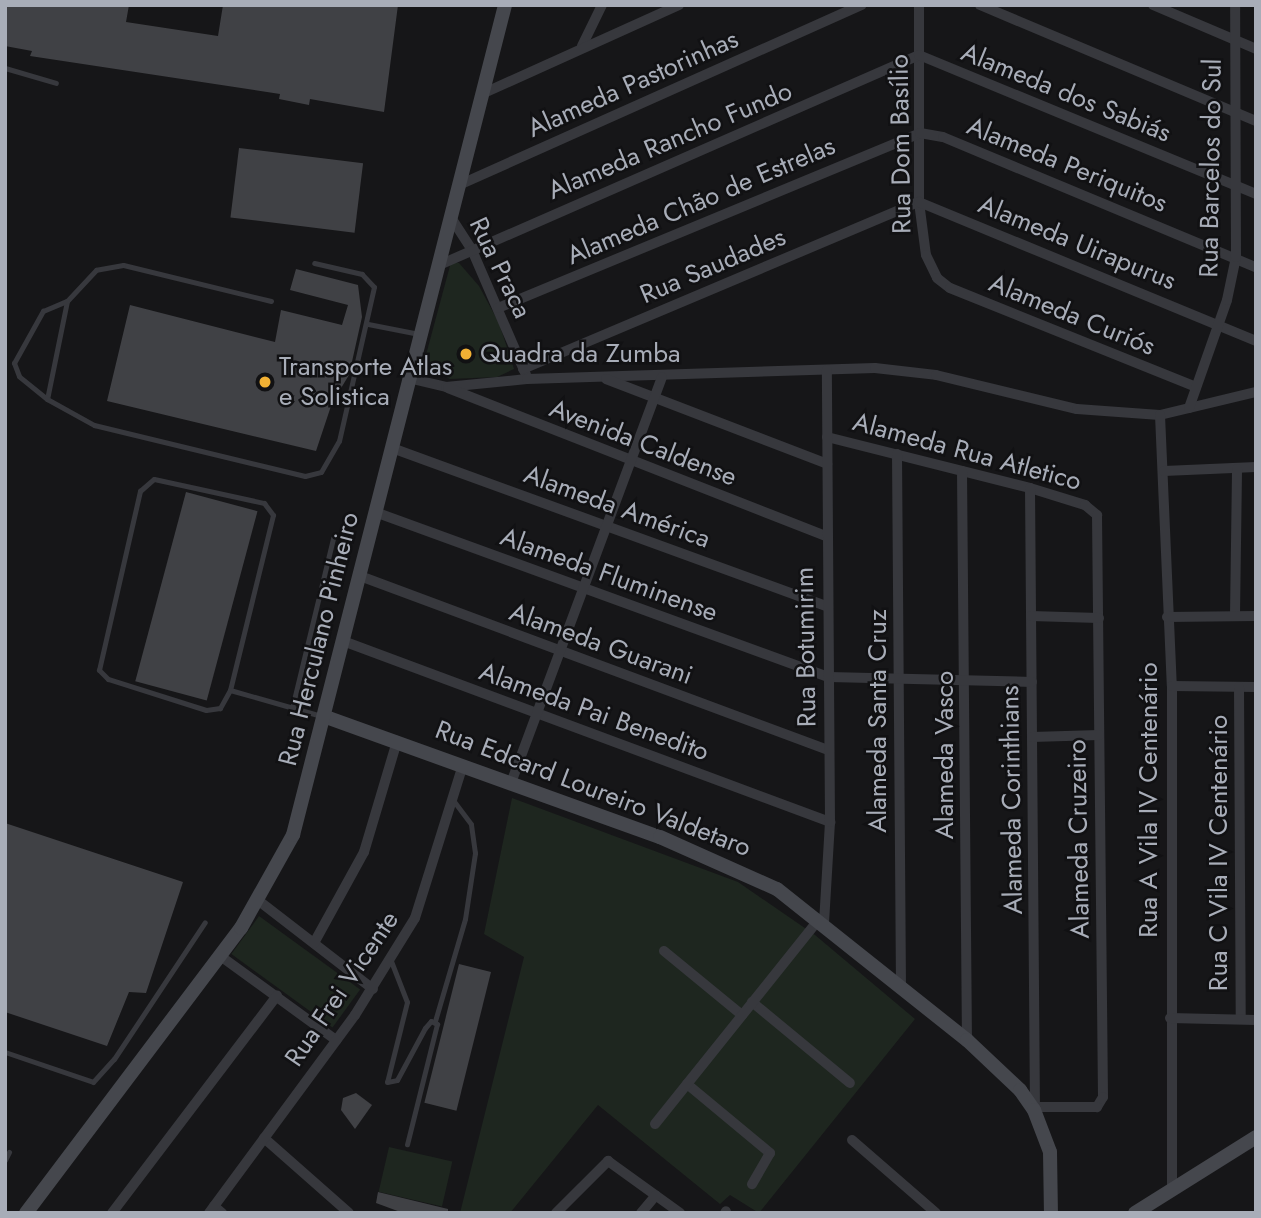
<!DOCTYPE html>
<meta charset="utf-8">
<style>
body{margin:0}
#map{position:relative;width:1261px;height:1218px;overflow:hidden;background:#161618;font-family:Jost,sans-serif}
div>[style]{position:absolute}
.green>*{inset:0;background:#1e261f;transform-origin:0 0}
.building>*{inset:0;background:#404145;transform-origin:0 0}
.lane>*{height:5px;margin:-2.5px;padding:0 2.5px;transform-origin:2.5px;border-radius:2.5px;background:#37383d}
.street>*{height:10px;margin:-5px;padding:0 5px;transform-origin:5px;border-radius:5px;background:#37383d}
.secondary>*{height:14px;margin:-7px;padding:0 7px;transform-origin:7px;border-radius:7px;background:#45474d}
.dots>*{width:19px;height:19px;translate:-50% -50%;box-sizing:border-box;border:4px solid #111113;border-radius:50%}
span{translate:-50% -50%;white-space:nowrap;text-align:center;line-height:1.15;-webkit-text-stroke:5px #111113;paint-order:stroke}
.street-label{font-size:26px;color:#a8adb8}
.poi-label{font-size:26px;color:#a8adb8}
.left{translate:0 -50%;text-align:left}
.frame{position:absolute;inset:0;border:7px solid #a8adb8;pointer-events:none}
</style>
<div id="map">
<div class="green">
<div style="clip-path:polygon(451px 262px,459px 263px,479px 286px,499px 323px,514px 369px,497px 377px,450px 379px,423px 366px)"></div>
<div style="clip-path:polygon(512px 798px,738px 882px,815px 935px,915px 1019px,759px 1213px,730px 1195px,720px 1204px,598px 1105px,510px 1213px,460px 1213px,524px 957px,484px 934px)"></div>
<div style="left:259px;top:916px;width:125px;height:47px;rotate:36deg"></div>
<div style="left:389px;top:1147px;width:65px;height:46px;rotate:13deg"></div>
</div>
<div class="building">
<div style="clip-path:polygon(5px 5px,129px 5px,126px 22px,218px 36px,223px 5px,398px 5px,384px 112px,310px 99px,309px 105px,279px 99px,280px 94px,30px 56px,32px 51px,5px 46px)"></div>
<div style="left:239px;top:148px;width:125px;height:70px;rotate:7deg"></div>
<div style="clip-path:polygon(296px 269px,358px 285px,362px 317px,349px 375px,332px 403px,316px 451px,107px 401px,130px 305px,275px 342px,281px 310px,342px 325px,348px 305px,290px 290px)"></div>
<div style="left:186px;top:492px;width:74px;height:196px;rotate:15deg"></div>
<div style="clip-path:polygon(5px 823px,183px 882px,146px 993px,129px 992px,107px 1046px,5px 1012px)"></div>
<div style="left:459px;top:964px;width:33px;height:143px;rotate:14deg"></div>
<div style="clip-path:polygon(356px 1093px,372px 1105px,355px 1129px,341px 1110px,343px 1098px)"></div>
<div style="clip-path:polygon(378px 1192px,448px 1209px,448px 1213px,403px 1213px,376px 1203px)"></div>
</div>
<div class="lane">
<div style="left:5px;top:68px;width:53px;rotate:16.4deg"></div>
<div style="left:271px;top:301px;width:152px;rotate:-166.3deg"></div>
<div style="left:123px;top:265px;width:27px;rotate:170deg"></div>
<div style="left:96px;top:270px;width:42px;rotate:133.1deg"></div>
<div style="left:67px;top:301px;width:100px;rotate:101.5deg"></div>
<div style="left:47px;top:399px;width:54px;rotate:29deg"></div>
<div style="left:94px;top:425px;width:217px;rotate:13.6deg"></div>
<div style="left:305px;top:476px;width:16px;rotate:-14deg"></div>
<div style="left:321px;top:472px;width:36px;rotate:-60deg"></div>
<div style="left:339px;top:441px;width:158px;rotate:-77.2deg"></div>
<div style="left:374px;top:287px;width:18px;rotate:-133deg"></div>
<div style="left:362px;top:274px;width:49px;rotate:-167.1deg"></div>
<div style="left:368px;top:324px;width:52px;rotate:11.1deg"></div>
<div style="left:47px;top:399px;width:36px;rotate:-141deg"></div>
<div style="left:19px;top:376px;width:14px;rotate:-111deg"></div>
<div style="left:14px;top:363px;width:60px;rotate:-60.9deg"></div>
<div style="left:43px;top:311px;width:26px;rotate:-23deg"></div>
<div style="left:154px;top:479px;width:113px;rotate:12.3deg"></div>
<div style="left:264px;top:503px;width:15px;rotate:53deg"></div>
<div style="left:273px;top:515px;width:180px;rotate:103.8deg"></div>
<div style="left:230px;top:690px;width:21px;rotate:119deg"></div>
<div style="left:220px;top:708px;width:14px;rotate:172deg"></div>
<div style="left:206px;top:710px;width:103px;rotate:-162.4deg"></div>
<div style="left:108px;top:679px;width:13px;rotate:-135deg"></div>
<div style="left:99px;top:670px;width:184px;rotate:-77.1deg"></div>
<div style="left:140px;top:491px;width:18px;rotate:-41deg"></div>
<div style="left:230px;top:690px;width:95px;rotate:15.9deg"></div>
<div style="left:292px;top:708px;width:175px;rotate:-76.4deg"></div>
<div style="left:391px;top:961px;width:44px;rotate:68.7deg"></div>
<div style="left:407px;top:1002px;width:82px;rotate:104deg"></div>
<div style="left:387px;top:1082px;width:10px;rotate:-11deg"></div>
<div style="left:397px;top:1080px;width:59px;rotate:-61.7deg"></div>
<div style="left:425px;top:1028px;width:9px;rotate:-49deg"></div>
<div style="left:431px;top:1021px;width:7px;rotate:27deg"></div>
<div style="left:437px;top:1024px;width:124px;rotate:104deg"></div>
<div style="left:435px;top:1021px;width:106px;rotate:-73.6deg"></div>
<div style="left:465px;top:919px;width:67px;rotate:-81.4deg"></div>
<div style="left:475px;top:853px;width:29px;rotate:-98deg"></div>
<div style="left:471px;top:824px;width:30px;rotate:-127deg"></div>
<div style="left:5px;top:1052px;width:93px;rotate:18.8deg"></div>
<div style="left:93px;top:1082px;width:31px;rotate:-48deg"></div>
<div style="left:114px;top:1059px;width:164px;rotate:-56.4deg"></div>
<div style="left:5px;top:1160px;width:9px;rotate:-63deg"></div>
</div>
<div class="street">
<div style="left:919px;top:5px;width:197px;rotate:90deg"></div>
<div style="left:919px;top:202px;width:53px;rotate:82.5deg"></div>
<div style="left:926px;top:255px;width:25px;rotate:64deg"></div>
<div style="left:937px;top:278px;width:16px;rotate:38deg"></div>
<div style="left:950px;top:288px;width:263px;rotate:21.9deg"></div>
<div style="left:980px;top:5px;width:299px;rotate:22.8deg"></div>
<div style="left:1153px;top:5px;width:112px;rotate:23.1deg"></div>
<div style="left:582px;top:46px;width:46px;rotate:-64deg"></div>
<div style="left:484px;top:93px;width:214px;rotate:-24.3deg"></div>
<div style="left:459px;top:185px;width:441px;rotate:-24.1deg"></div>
<div style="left:450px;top:216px;width:40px;rotate:57.1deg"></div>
<div style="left:472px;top:250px;width:136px;rotate:66.6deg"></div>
<div style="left:437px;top:266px;width:526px;rotate:-23.64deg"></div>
<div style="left:919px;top:55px;width:365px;rotate:22.4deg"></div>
<div style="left:498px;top:308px;width:457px;rotate:-22.5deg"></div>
<div style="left:920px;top:133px;width:23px;rotate:10deg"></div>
<div style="left:943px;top:137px;width:339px;rotate:22.6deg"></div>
<div style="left:523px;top:369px;width:430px;rotate:-22.9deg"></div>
<div style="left:919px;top:202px;width:365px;rotate:22.4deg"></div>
<div style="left:408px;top:378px;width:39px;rotate:13deg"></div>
<div style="left:446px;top:387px;width:81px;rotate:-5.6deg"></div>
<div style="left:527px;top:379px;width:348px;rotate:-1.8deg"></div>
<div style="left:875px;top:368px;width:61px;rotate:6.5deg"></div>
<div style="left:936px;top:375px;width:145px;rotate:13.6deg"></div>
<div style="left:1077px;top:409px;width:83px;rotate:4.1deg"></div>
<div style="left:1160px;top:415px;width:99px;rotate:-13.5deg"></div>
<div style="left:606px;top:379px;width:237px;rotate:21deg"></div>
<div style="left:448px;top:388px;width:406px;rotate:21.4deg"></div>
<div style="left:1189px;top:408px;width:114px;rotate:-70.6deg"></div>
<div style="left:1227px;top:300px;width:44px;rotate:-78.2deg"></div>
<div style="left:1236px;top:257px;width:252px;rotate:-90.2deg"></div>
<div style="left:1160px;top:415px;width:271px;rotate:87.5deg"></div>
<div style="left:1172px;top:686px;width:500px;rotate:90deg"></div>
<div style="left:827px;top:437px;width:209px;rotate:14.1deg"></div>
<div style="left:1030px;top:488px;width:58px;rotate:17.2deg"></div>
<div style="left:1085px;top:505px;width:16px;rotate:40deg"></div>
<div style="left:1097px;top:515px;width:582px;rotate:89.41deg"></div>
<div style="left:1103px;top:1097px;width:12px;rotate:121deg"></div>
<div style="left:1097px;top:1107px;width:59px;rotate:180deg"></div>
<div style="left:392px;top:448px;width:464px;rotate:20deg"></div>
<div style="left:897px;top:454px;width:532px;rotate:89.57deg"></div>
<div style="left:962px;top:471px;width:569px;rotate:89.5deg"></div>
<div style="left:1164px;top:471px;width:92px;rotate:-2.5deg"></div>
<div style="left:1030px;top:488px;width:621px;rotate:89.54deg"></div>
<div style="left:375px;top:512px;width:483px;rotate:20deg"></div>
<div style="left:829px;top:677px;width:203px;rotate:1.4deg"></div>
<div style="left:360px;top:576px;width:499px;rotate:20.4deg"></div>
<div style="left:1235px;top:615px;width:146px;rotate:-89.2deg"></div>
<div style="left:1031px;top:616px;width:68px;rotate:1.7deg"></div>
<div style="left:1167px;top:617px;width:89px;rotate:-0.6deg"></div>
<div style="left:343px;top:641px;width:520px;rotate:20.39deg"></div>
<div style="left:1172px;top:686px;width:84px;rotate:0.7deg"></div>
<div style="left:1239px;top:687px;width:332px;rotate:89.7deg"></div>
<div style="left:1032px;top:737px;width:67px;rotate:-1.7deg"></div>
<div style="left:511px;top:783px;width:433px;rotate:-69.6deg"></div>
<div style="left:259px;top:901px;width:144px;rotate:37.7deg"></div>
<div style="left:824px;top:923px;width:101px;rotate:-86.6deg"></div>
<div style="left:830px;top:822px;width:452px;rotate:-90.4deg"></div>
<div style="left:314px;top:943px;width:104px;rotate:-61.2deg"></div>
<div style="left:364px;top:852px;width:116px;rotate:-73.4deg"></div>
<div style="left:664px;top:951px;width:101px;rotate:39.4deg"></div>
<div style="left:219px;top:955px;width:145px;rotate:36deg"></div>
<div style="left:752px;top:1002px;width:127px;rotate:39.6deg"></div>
<div style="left:1170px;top:1018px;width:86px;rotate:1.3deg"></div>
<div style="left:687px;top:1084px;width:108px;rotate:39.7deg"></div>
<div style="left:770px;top:1153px;width:36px;rotate:120deg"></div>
<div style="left:655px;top:1124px;width:263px;rotate:-51.3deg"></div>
<div style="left:264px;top:1138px;width:113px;rotate:41.4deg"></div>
<div style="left:852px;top:1140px;width:111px;rotate:41deg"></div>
<div style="left:214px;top:1206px;width:11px;rotate:41deg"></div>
<div style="left:112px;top:1213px;width:273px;rotate:-52.8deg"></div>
<div style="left:209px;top:1213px;width:246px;rotate:-53.6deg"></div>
<div style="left:355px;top:1015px;width:114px;rotate:-58.3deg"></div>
<div style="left:415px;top:918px;width:160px;rotate:-72.6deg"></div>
<div style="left:556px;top:1213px;width:74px;rotate:-45deg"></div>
<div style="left:608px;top:1161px;width:89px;rotate:35.8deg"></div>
<div style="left:641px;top:1213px;width:23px;rotate:-50deg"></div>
<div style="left:725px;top:1213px;width:2px;rotate:-63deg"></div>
</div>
<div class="secondary">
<div style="left:326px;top:717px;width:355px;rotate:19.8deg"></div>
<div style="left:660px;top:837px;width:128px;rotate:24deg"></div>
<div style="left:777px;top:889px;width:243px;rotate:38.5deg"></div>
<div style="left:967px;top:1040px;width:73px;rotate:43.3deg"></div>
<div style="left:1020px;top:1090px;width:24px;rotate:55deg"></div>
<div style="left:1034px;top:1110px;width:45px;rotate:69.1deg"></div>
<div style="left:1050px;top:1152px;width:61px;rotate:89.1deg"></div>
<div style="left:26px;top:1213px;width:357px;rotate:-53deg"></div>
<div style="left:241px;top:928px;width:107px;rotate:-60.8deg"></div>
<div style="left:293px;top:835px;width:857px;rotate:-75.67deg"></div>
<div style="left:1135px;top:1213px;width:143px;rotate:-32.1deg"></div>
</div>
<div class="dots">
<div style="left:466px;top:354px;background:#f2b134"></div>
<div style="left:265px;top:382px;background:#f2b134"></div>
</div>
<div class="street-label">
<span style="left:633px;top:84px;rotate:-24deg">Alameda Pastorinhas</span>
<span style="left:1066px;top:93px;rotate:22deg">Alameda dos Sabiás</span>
<span style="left:670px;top:141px;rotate:-23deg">Alameda Rancho Fundo</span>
<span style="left:901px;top:144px;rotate:-91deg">Rua Dom Basílio</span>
<span style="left:1067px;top:165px;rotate:22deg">Alameda Periquitos</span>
<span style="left:1211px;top:168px;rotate:-89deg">Rua Barcelos do Sul</span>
<span style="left:701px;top:201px;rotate:-23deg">Alameda Chão de Estrelas</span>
<span style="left:1077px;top:243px;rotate:22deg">Alameda Uirapurus</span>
<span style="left:713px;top:266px;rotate:-23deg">Rua Saudades</span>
<span style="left:500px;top:268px;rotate:64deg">Rua Praca</span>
<span style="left:1072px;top:315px;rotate:22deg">Alameda Curiós</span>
<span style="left:643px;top:443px;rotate:21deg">Avenida Caldense</span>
<span style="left:967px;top:452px;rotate:15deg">Alameda Rua Atletico</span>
<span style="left:617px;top:507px;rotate:20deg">Alameda América</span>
<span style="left:609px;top:575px;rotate:20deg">Alameda Fluminense</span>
<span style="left:319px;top:639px;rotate:-76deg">Rua Herculano Pinheiro</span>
<span style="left:601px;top:644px;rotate:20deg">Alameda Guarani</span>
<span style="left:806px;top:647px;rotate:-91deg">Rua Botumirim</span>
<span style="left:594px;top:712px;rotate:20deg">Alameda Pai Benedito</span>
<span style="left:878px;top:721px;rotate:-90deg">Alameda Santa Cruz</span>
<span style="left:945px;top:755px;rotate:-90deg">Alameda Vasco</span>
<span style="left:593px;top:789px;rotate:21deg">Rua Edcard Loureiro Valdetaro</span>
<span style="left:1012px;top:800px;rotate:-91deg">Alameda Corinthians</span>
<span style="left:1149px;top:800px;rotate:-90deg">Rua A Vila IV Centenário</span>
<span style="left:1079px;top:839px;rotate:-91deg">Alameda Cruzeiro</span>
<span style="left:1219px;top:853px;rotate:-90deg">Rua C Vila IV Centenário</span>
<span style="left:342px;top:989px;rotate:-56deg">Rua Frei Vicente</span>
</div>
<div class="poi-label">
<span class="left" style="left:480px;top:354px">Quadra da Zumba</span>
<span class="left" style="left:279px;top:382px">Transporte Atlas<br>e Solistica</span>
</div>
<div class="frame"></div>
</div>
